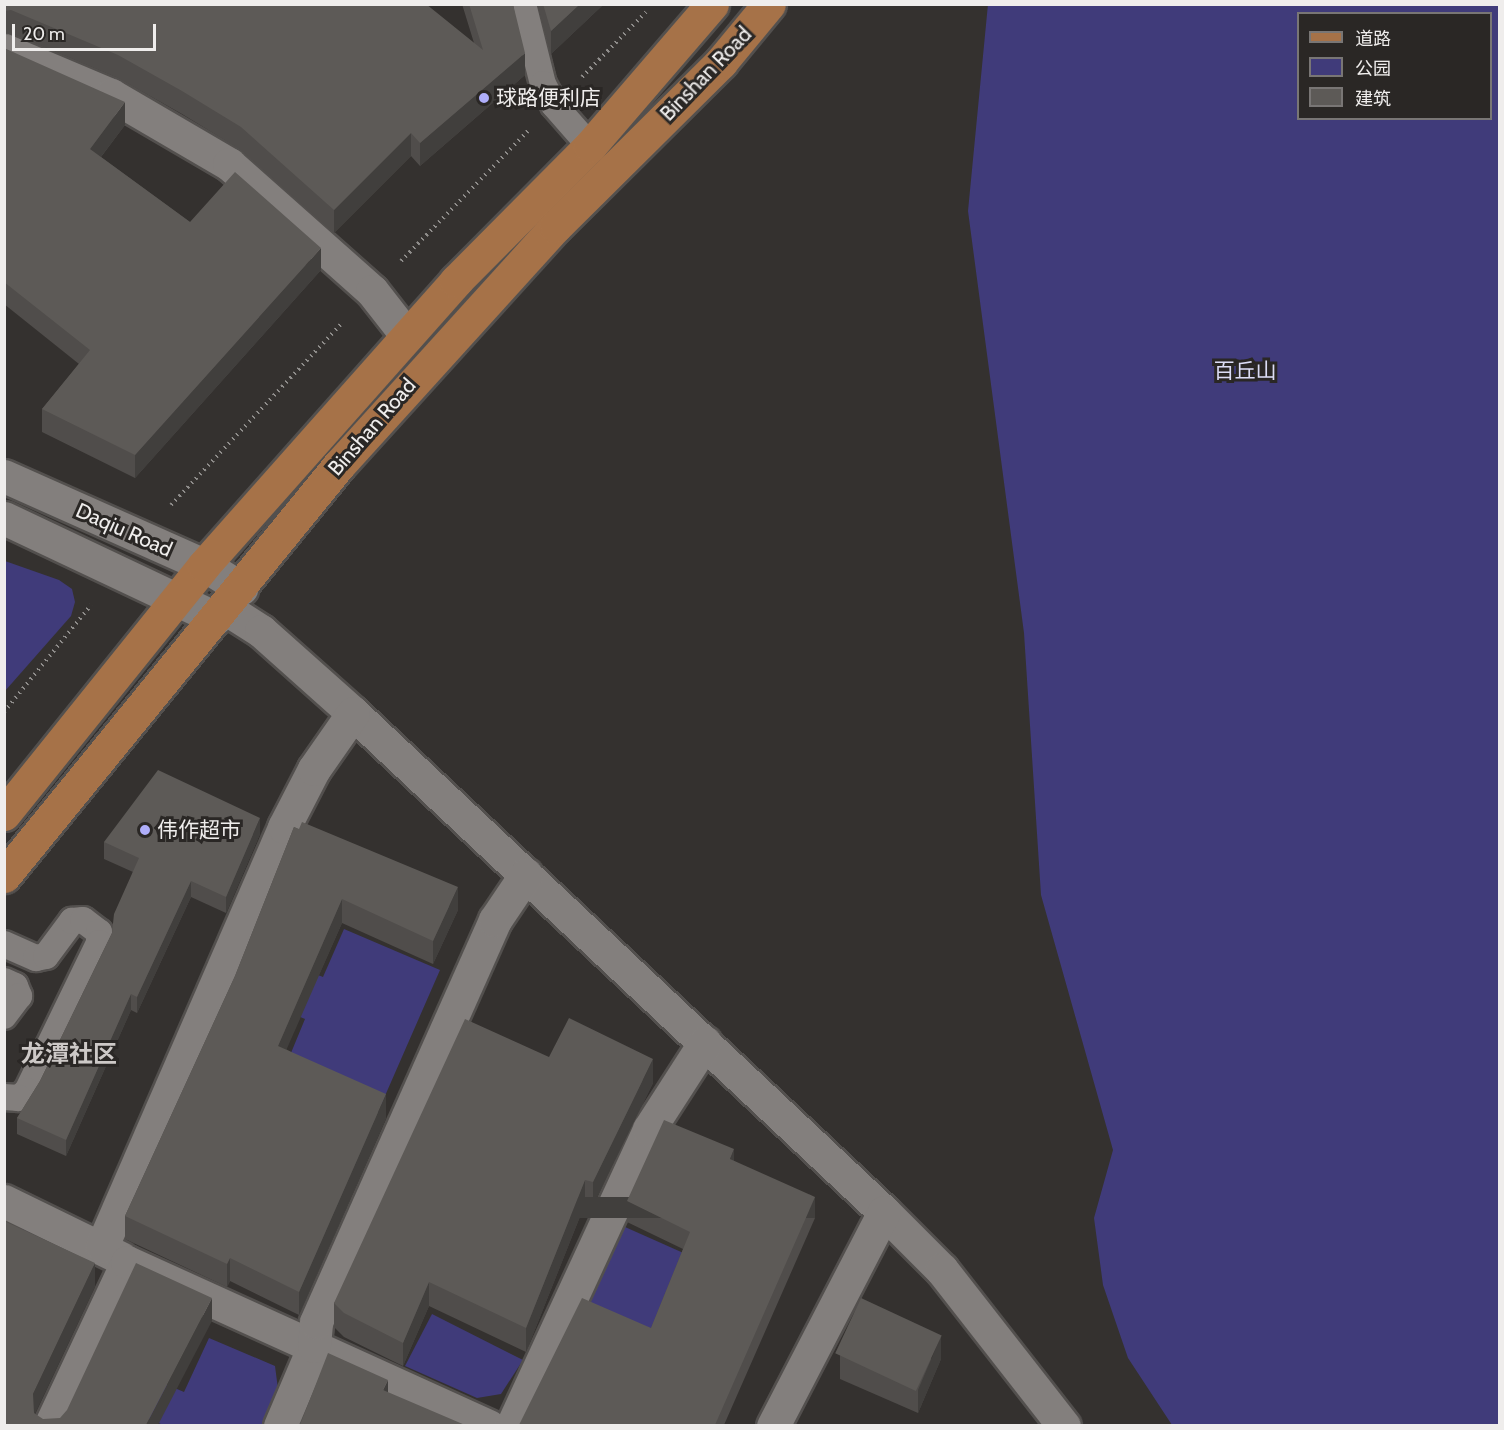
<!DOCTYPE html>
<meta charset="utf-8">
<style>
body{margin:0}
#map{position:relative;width:1504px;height:1430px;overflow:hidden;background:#34312f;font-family:Cabin,"Noto Sans SC",sans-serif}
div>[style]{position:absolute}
.green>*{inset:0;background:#403b7a;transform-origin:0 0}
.path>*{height:4px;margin-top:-2px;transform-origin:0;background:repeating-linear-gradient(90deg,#8f8d8b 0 1.5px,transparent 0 6px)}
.roads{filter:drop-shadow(2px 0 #53504e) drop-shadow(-2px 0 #53504e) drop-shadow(0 2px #53504e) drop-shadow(0 -2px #53504e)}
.lane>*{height:26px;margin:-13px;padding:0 13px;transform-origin:13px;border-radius:13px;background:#837f7d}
.street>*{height:33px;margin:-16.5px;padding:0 16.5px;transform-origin:16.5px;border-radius:16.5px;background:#837f7d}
.secondary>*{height:33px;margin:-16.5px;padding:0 16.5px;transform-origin:16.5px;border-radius:16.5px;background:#837f7d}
.primary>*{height:33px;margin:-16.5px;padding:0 16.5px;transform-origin:16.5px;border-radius:16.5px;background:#a67248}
.wall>*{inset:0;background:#504d4b}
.shaded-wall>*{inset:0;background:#413f3d;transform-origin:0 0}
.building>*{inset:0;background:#5d5a57;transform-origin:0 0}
.dots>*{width:16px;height:16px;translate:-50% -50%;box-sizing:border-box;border:3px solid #2a2725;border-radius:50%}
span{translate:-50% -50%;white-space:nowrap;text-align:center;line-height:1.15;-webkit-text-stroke:6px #2a2725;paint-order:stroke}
.street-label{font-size:21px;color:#efedec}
.poi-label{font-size:21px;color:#efedec}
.left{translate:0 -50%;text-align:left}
.park-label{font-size:21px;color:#dcddf5}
.quarter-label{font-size:24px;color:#cdc9c7;font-weight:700}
.frame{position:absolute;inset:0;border:6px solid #efedec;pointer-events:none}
.legend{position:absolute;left:1297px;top:12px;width:195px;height:108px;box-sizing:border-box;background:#2a2725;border:2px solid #797675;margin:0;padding:8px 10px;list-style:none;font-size:18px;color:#efedec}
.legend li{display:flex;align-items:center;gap:12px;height:30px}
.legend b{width:30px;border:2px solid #797675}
.scale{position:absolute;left:12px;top:24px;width:144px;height:27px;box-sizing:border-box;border:3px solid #efedec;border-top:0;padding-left:8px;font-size:18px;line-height:21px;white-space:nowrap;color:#efedec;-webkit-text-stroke:4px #2a2725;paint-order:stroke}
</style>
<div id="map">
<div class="green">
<div style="clip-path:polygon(evenodd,988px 4px,1499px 5px,1499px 1425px,1172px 1425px,1128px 1358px,1103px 1285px,1094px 1218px,1113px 1150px,1041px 895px,1024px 633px,968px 211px,988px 4px,1298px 14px,1490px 14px,1490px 118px,1298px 118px,1298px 14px)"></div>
<div style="clip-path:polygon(5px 561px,59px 580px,72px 589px,75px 602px,71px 616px,5px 691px)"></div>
<div style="clip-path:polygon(344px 929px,440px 970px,381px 1105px,286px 1065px,305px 1019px,234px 989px,252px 948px,323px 977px)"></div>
<div style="left:616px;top:1223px;width:80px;height:94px;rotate:24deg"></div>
<div style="clip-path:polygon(432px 1314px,523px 1360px,501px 1394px,477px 1398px,405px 1366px)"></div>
<div style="clip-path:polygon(209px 1338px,275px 1366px,278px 1389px,261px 1426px,163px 1425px,88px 1391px,104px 1358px,184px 1392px)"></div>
</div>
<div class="path">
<div style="left:582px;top:77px;width:91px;rotate:-45.4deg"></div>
<div style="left:401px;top:261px;width:182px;rotate:-45.7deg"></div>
<div style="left:171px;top:505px;width:250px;rotate:-46.8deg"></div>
<div style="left:4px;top:712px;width:138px;rotate:-50.9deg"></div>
</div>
<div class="roads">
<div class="lane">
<div style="left:523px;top:4px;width:82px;rotate:76deg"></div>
<div style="left:543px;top:84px;width:24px;rotate:62deg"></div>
<div style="left:554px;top:105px;width:55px;rotate:48.7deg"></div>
<div style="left:4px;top:944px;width:35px;rotate:24deg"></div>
<div style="left:36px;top:958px;width:10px;rotate:-11deg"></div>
<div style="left:46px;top:956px;width:44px;rotate:-53.4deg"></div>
<div style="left:72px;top:921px;width:11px;rotate:-5deg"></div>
<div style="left:83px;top:920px;width:20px;rotate:37deg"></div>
<div style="left:99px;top:932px;width:11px;rotate:90deg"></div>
<div style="left:99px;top:943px;width:165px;rotate:115.9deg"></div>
<div style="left:27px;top:1091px;width:11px;rotate:139deg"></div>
<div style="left:19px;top:1098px;width:15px;rotate:-176deg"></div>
<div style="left:4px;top:981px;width:12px;rotate:24deg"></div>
<div style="left:15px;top:986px;width:11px;rotate:68deg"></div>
<div style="left:19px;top:996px;width:25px;rotate:127deg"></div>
</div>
<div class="street">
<div style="left:4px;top:50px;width:116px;rotate:22.8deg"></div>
<div style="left:111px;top:95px;width:137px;rotate:30.3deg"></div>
<div style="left:229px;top:164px;width:191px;rotate:41.6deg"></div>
<div style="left:372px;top:291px;width:57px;rotate:52.1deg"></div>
<div style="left:225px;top:608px;width:43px;rotate:32.6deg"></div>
<div style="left:261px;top:631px;width:123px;rotate:41.7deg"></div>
<div style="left:353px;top:713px;width:729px;rotate:43.22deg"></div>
<div style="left:884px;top:1212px;width:82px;rotate:45deg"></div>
<div style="left:942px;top:1270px;width:198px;rotate:52deg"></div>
<div style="left:4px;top:1201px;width:130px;rotate:26deg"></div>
<div style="left:102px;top:1246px;width:457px;rotate:-66.5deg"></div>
<div style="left:284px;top:827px;width:65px;rotate:-62.7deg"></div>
<div style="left:314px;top:769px;width:68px;rotate:-55.1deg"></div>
<div style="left:50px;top:1426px;width:181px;rotate:-64.8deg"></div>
<div style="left:127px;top:1262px;width:397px;rotate:24.4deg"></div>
<div style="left:280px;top:1426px;width:87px;rotate:-67deg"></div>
<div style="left:314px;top:1346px;width:24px;rotate:-85deg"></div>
<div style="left:316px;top:1322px;width:440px;rotate:-66deg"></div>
<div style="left:495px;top:920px;width:55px;rotate:-56deg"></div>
<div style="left:512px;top:1426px;width:327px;rotate:-65.2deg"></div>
<div style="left:649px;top:1129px;width:103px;rotate:-57.2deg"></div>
<div style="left:773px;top:1426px;width:241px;rotate:-62.6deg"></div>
</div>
<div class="secondary">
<div style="left:4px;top:476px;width:219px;rotate:24deg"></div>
<div style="left:204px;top:565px;width:44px;rotate:31.9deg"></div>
<div style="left:4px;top:518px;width:234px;rotate:25.3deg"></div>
</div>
<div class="primary">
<div style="left:4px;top:814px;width:319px;rotate:-51.2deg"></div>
<div style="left:204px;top:565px;width:380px;rotate:-48.4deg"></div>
<div style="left:456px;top:281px;width:190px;rotate:-45.2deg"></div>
<div style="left:590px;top:146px;width:187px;rotate:-49.3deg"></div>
<div style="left:4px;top:876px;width:530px;rotate:-50.82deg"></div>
<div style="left:339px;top:465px;width:323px;rotate:-47.8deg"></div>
<div style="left:556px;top:226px;width:233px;rotate:-44.8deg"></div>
<div style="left:721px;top:62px;width:75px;rotate:-50.4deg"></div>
</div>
</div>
<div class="wall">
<div style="clip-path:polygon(4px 4px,474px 43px,462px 4px,513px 4px,525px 75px,420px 166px,411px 156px,334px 233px,241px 150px,182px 114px,118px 78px,11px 33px,4px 34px)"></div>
<div style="clip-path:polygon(537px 4px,604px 4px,551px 54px)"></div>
<div style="clip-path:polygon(4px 48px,125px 125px,101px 157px,190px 222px,321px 270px,135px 478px,42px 432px,42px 409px,79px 364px,4px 304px)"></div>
<div style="clip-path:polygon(294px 827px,458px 910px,433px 964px,342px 923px,286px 1049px,386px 1118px,299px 1315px,230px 1281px,227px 1287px,125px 1239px,125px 1216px,235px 976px)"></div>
<div style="clip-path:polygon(260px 834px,226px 913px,191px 897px,137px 1013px,131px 1010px,66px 1156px,17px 1134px,17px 1118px,40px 1081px,112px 933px,133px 872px,104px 859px,104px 842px)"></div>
<div style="clip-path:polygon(549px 1057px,653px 1083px,593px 1205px,585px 1204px,526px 1352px,429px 1306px,403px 1366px,344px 1337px,334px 1327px,334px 1303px)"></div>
<div style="clip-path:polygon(734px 1161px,815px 1218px,724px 1425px,519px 1425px,651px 1328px,683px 1249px,627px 1222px,627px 1201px)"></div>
<div style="clip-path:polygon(840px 1355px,941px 1359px,918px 1413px,840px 1379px)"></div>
</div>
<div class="shaded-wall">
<div style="clip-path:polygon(580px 4px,604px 4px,551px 54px,551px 31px)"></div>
<div style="clip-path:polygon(525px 53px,525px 75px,420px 166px,420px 143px)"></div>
<div style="clip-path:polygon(125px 102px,125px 125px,90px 171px,90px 149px)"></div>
<div style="clip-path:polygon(411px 133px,411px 156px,334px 233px,334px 210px)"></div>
<div style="clip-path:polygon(321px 248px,321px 270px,135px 478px,135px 455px)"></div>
<div style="clip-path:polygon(260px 818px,260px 834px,226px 913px,226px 897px)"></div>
<div style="clip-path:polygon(191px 881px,191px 897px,137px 1013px,137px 997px)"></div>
<div style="clip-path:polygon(458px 887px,458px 910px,433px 964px,433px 941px)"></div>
<div style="clip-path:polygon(342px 899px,342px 923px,278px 1069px,278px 1046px)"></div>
<div style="clip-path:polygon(131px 994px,131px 1010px,66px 1156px,66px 1140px)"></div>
<div style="clip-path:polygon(653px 1059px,653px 1083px,593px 1205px,593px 1182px)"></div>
<div style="clip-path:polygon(386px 1094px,386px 1118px,299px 1315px,299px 1292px)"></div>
<div style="clip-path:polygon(734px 1149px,734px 1170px,730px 1159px)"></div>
<div style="clip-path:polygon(585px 1180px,585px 1204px,526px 1352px,526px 1328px)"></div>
<div style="left:815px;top:1197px;width:21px;height:249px;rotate:90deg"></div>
<div style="clip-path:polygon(230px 1258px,230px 1281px,227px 1287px,227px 1264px)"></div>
<div style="clip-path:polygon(95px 1263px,95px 1287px,33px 1418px,33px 1394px)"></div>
<div style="clip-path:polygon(429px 1282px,429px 1306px,403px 1366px,403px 1343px)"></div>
<div style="clip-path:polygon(212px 1298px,212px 1321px,158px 1425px,146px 1425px)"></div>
<div style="clip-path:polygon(941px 1336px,941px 1359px,918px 1413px,918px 1390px)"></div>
<div style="clip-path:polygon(388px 1380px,388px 1401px,383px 1390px)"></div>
</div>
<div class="building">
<div style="clip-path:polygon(4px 4px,426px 4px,483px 50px,469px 4px,513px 4px,525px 53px,420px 143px,411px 133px,334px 210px,241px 127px,182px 91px,118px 55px,11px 10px,4px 11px)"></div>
<div style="clip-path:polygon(543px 4px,580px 4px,551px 31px)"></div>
<div style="clip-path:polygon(4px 48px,125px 102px,90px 149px,190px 222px,235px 172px,321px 248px,135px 455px,42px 409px,90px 350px,4px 282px)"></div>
<div style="clip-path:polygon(158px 770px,260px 818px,226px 897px,191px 881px,137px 997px,131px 994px,66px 1140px,17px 1118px,40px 1081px,112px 933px,114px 914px,139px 858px,104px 842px)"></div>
<div style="clip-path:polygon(302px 822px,458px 887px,433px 941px,342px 899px,278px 1046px,386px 1094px,299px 1292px,230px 1258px,227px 1264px,125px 1216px,235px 976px,294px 827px,299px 829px)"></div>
<div style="clip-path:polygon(569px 1018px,653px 1059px,593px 1182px,585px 1180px,526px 1328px,429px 1282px,403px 1343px,344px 1313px,334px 1303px,465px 1019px,549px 1057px)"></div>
<div style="clip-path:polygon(664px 1120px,734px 1149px,730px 1159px,815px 1197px,715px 1425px,519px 1425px,582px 1298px,651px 1328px,690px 1232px,627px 1201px)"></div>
<div style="clip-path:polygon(4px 1221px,95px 1263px,33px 1394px,34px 1413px,43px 1419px,60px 1418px,67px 1410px,136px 1263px,212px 1298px,146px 1425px,4px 1425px)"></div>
<div style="left:861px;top:1298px;width:89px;height:61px;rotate:25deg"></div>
<div style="clip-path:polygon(328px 1353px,388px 1380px,383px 1390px,465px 1425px,300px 1425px)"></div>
</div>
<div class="dots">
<div style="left:484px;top:98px;background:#afaefa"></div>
<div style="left:145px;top:830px;background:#afaefa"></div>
</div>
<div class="street-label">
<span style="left:706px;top:74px;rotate:-46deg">Binshan Road</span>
<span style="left:372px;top:427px;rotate:-49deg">Binshan Road</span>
<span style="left:124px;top:530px;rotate:24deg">Daqiu Road</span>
</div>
<div class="poi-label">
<span class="left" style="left:496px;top:98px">球路便利店</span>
<span class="left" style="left:157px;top:830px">伟作超市</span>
</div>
<div class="park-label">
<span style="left:1245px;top:371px">百丘山</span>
</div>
<div class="quarter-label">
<span style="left:69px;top:1054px">龙潭社区</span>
</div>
<div class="frame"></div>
<ul class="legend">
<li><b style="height:8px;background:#a67248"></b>道路</li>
<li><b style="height:16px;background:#403b7a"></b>公园</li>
<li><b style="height:16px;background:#5d5a57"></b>建筑</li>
</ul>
<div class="scale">20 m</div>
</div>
